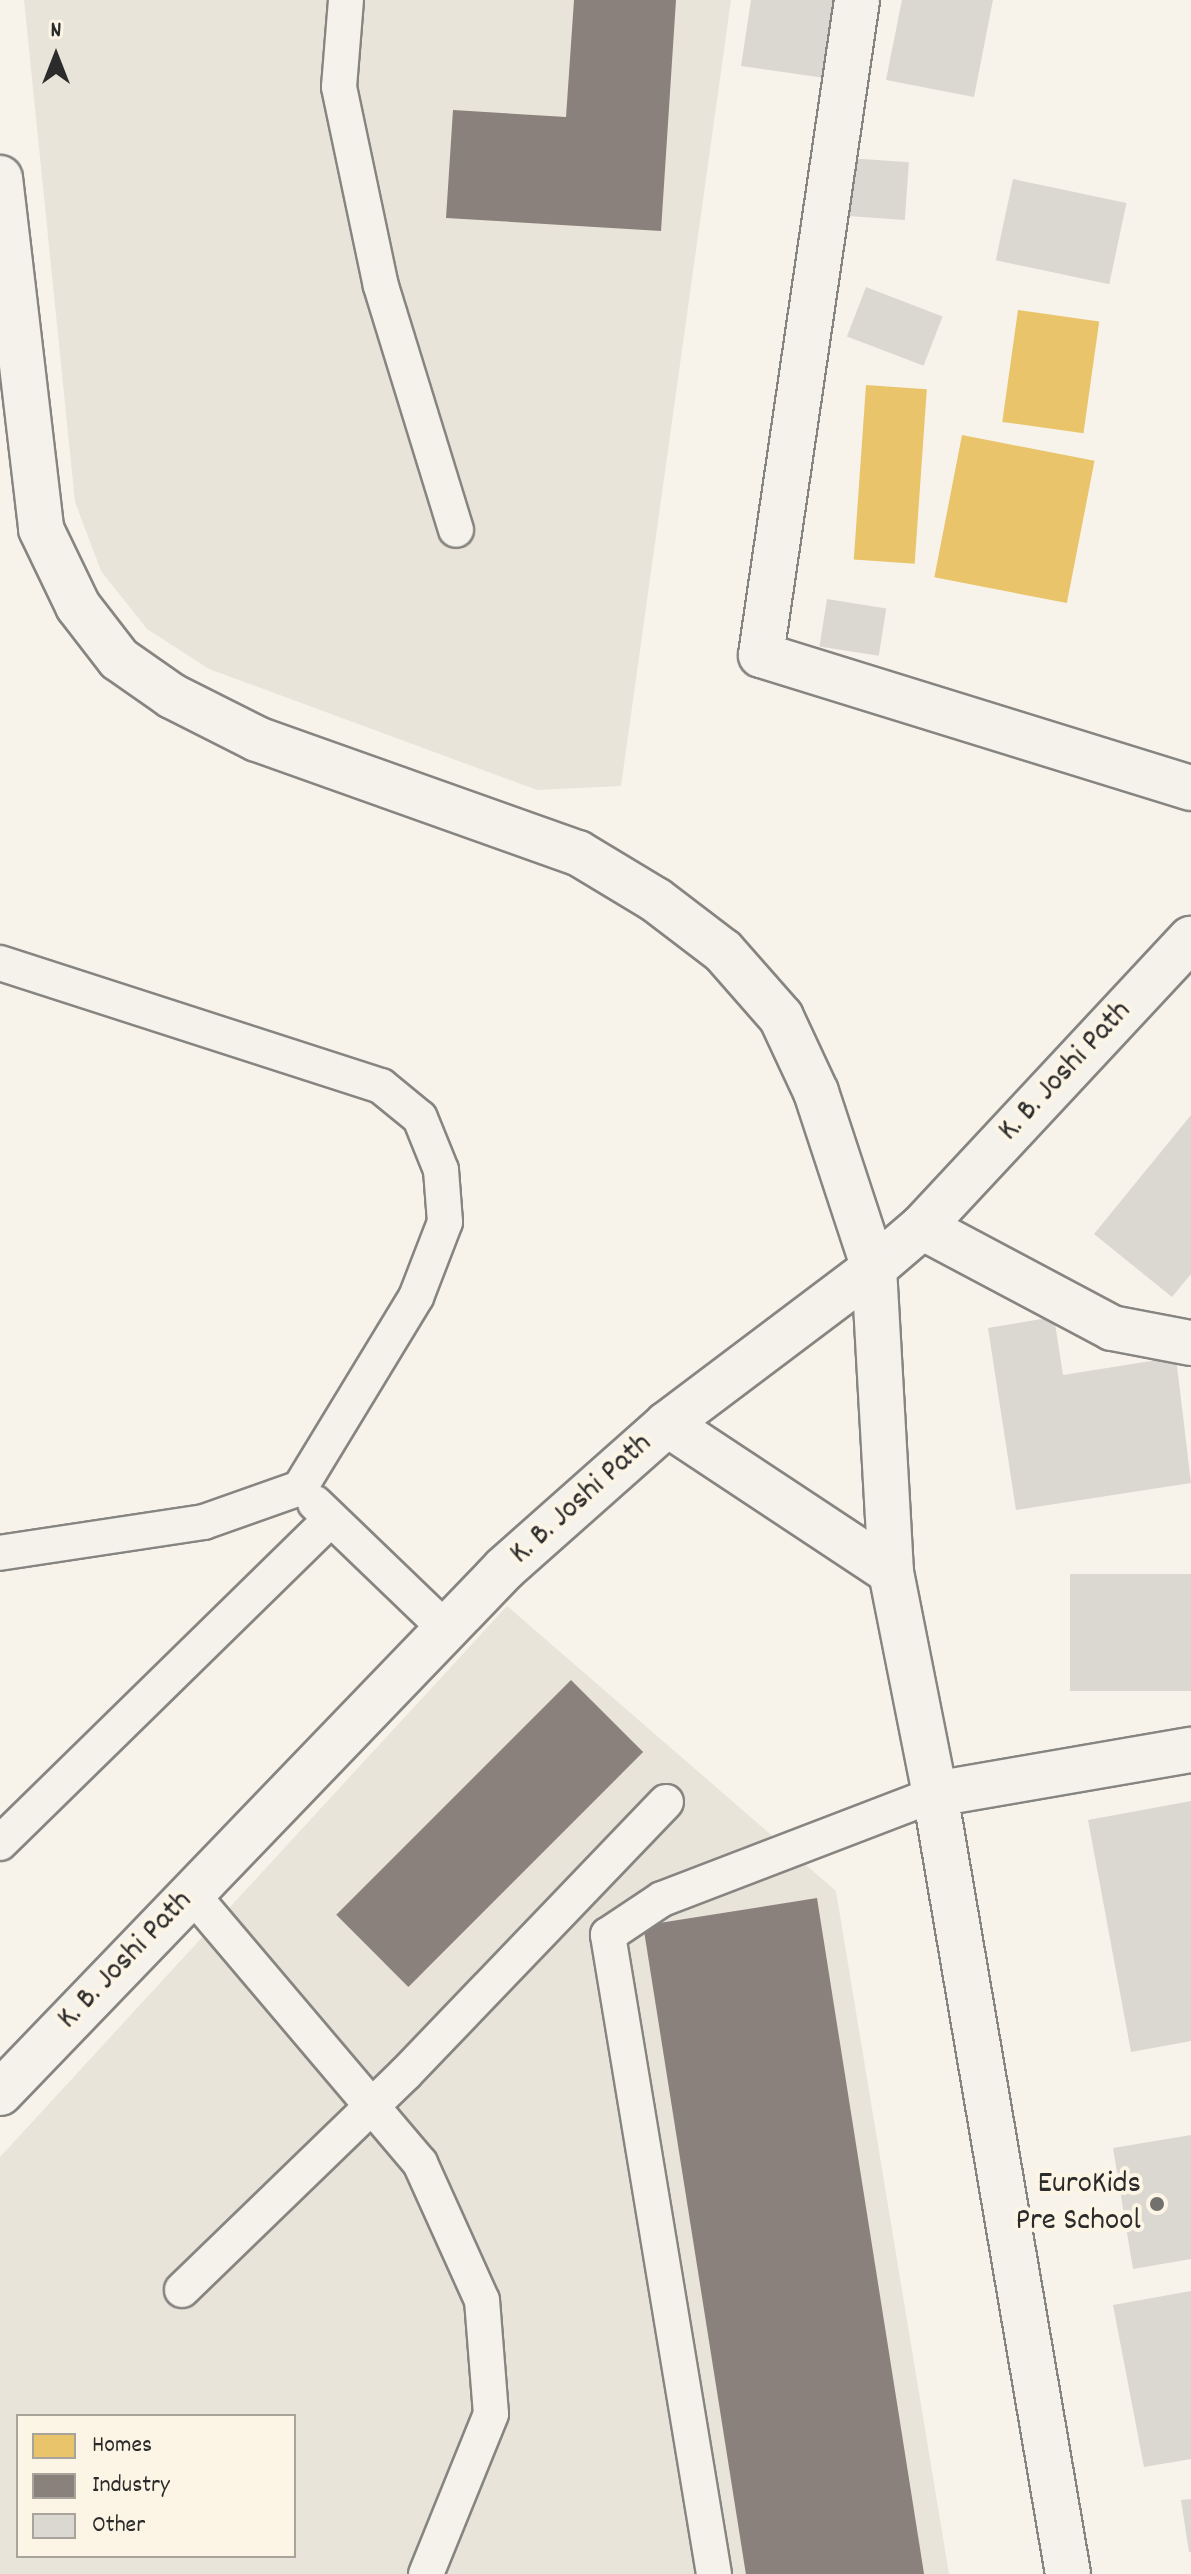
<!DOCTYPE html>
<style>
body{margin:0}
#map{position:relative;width:1191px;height:2574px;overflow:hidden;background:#f7f3ea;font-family:Dekko,sans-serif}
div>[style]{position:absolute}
.built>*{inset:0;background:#e9e4d9}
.homes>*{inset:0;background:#e9c46a;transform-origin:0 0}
.industry>*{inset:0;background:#8a817c;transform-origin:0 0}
.building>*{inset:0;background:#dad8d1;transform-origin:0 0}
.roads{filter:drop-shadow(2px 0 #878581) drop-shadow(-2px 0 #878581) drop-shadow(0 2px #878581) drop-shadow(0 -2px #878581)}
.service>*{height:34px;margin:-17px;padding:0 17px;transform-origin:17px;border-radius:17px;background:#f5f2ec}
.minor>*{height:44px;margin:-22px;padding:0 22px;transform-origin:22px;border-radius:22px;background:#f5f2ec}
.tertiary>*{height:44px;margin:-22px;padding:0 22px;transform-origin:22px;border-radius:22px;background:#f5f2ec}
.secondary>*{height:44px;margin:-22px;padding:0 22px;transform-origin:22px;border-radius:22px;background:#f5f2ec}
.primary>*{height:44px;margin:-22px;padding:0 22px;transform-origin:22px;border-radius:22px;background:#f5f2ec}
.dots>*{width:22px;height:22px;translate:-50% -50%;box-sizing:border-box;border:4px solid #fcf5e5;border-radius:50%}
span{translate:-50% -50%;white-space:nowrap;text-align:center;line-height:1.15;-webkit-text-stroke:8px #fcf5e5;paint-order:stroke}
.street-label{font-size:32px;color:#2b2b2b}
.poi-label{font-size:32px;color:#2b2b2b}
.right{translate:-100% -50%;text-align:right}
.legend{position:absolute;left:16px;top:2414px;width:280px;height:144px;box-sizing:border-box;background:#fcf5e5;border:2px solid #a8a49b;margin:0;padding:10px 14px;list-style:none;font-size:24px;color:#2b2b2b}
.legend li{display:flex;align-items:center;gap:16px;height:40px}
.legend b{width:40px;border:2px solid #a8a49b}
.north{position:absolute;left:16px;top:16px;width:80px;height:80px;-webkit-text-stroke:6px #fcf5e5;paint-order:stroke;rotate:0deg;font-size:22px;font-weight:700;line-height:32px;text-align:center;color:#2b2b2b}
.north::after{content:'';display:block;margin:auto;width:28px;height:36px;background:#2b2b2b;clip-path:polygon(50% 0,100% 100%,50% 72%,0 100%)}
</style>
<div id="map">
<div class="built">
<div style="clip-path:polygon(24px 0,731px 0,621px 786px,537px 790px,209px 669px,147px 629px,101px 571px,75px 502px)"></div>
<div style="clip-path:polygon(evenodd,507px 1606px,836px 1891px,949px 2574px,0 2574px,0 2157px,507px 1606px,18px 2416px,294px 2416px,294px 2556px,18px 2556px,18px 2416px)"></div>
</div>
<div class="homes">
<div style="left:1018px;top:310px;width:82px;height:113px;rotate:8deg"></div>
<div style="left:866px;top:385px;width:61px;height:175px;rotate:4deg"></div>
<div style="left:962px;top:435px;width:135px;height:145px;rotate:11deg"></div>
</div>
<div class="industry">
<div style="clip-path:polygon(574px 0,676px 0,661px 231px,446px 218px,453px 110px,566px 117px)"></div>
<div style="left:571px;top:1680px;width:102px;height:332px;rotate:45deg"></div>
<div style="left:817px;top:1898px;width:685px;height:176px;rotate:81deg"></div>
</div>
<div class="building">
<div style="clip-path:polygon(751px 0,843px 0,832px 79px,741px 66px)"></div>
<div style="clip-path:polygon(902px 0,993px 0,974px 97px,886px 80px)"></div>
<div style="left:849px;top:158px;width:60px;height:58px;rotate:4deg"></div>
<div style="left:1013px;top:179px;width:116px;height:83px;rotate:12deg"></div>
<div style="left:866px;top:287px;width:82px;height:53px;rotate:21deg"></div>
<div style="left:827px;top:599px;width:60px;height:48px;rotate:9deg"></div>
<div style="clip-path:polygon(1191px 1115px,1191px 1274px,1172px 1297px,1094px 1234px)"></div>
<div style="clip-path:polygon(1054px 1317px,1063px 1375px,1176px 1357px,1191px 1483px,1016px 1510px,988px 1328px)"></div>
<div style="left:1191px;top:1574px;width:117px;height:121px;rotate:90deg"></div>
<div style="clip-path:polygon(1191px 1801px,1191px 2041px,1131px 2052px,1088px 1820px)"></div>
<div style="clip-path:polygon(1191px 2135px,1191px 2259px,1133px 2269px,1113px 2148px)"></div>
<div style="clip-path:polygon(1191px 2291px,1191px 2459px,1144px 2467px,1113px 2305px)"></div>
<div style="clip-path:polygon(1191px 2499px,1191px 2552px,1189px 2552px,1181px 2500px)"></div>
</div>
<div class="roads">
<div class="service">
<div style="left:346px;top:0;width:87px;rotate:94.6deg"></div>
<div style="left:339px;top:87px;width:203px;rotate:78.1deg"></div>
<div style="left:381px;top:286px;width:255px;rotate:72.9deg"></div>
<div style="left:0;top:963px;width:400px;rotate:17.9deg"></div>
<div style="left:381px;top:1086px;width:50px;rotate:39.4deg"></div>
<div style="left:420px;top:1118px;width:56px;rotate:68deg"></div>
<div style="left:441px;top:1170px;width:52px;rotate:85.6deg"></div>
<div style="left:445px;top:1222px;width:80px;rotate:111.1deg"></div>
<div style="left:416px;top:1297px;width:223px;rotate:121.3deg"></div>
<div style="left:300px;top:1488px;width:102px;rotate:160.5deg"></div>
<div style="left:204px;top:1522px;width:206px;rotate:171.4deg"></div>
<div style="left:315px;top:1503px;width:182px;rotate:43.9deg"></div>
<div style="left:0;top:1843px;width:463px;rotate:-44.4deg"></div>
<div style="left:191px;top:1893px;width:354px;rotate:49.7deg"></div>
<div style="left:420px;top:2163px;width:150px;rotate:65.7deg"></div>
<div style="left:482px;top:2300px;width:114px;rotate:85.5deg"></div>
<div style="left:491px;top:2414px;width:173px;rotate:112.1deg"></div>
<div style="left:182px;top:2290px;width:310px;rotate:-44.1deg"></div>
<div style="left:405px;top:2074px;width:377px;rotate:-46.2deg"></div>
<div style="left:714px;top:2574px;width:648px;rotate:-99.42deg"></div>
<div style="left:608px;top:1935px;width:65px;rotate:-33.7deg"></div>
<div style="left:662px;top:1899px;width:292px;rotate:-21deg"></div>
</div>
<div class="minor">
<div style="left:857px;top:0;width:662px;rotate:98.34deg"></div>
<div style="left:761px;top:655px;width:450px;rotate:17.2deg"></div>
<div style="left:922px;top:1227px;width:215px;rotate:28deg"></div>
<div style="left:1112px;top:1328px;width:80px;rotate:10.8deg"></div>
<div style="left:935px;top:1794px;width:260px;rotate:-9.8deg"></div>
</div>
<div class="tertiary">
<div style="left:874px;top:1268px;width:63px;rotate:-40.5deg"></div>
<div style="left:922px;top:1227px;width:394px;rotate:-47deg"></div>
</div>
<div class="secondary">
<div style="left:0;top:178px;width:353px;rotate:83.3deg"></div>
<div style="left:41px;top:529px;width:85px;rotate:64.3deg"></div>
<div style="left:78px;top:606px;width:67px;rotate:52.3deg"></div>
<div style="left:119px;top:659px;width:65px;rotate:34.9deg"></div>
<div style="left:172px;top:696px;width:95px;rotate:26.8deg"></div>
<div style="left:257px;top:739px;width:341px;rotate:19.6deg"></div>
<div style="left:578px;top:853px;width:91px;rotate:31.1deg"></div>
<div style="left:656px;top:900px;width:84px;rotate:37.3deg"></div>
<div style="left:723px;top:951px;width:88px;rotate:48.7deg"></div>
<div style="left:781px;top:1017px;width:83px;rotate:65deg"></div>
<div style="left:816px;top:1092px;width:185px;rotate:71.8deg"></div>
</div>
<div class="primary">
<div style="left:874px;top:1268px;width:304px;rotate:86.8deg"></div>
<div style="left:891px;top:1572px;width:226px;rotate:78.8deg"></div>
<div style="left:935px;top:1794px;width:791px;rotate:80.32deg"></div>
<div style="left:667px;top:1424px;width:268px;rotate:33.5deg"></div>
<div style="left:0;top:2093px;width:728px;rotate:-46.11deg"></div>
<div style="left:505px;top:1568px;width:217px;rotate:-41.6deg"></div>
<div style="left:667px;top:1424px;width:259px;rotate:-37deg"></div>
</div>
</div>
<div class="dots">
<div style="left:1157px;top:2204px;background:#72716e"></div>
</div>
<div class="street-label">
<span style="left:1066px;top:1072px;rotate:-47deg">K. B. Joshi Path</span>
<span style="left:582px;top:1500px;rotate:-42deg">K. B. Joshi Path</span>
<span style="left:126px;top:1961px;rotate:-46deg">K. B. Joshi Path</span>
</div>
<div class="poi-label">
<span class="right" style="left:1141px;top:2204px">EuroKids<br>Pre School</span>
</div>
<ul class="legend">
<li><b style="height:22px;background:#e9c46a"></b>Homes</li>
<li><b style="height:22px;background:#8a817c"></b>Industry</li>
<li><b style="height:22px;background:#dad8d1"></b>Other</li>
</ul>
<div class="north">N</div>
</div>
